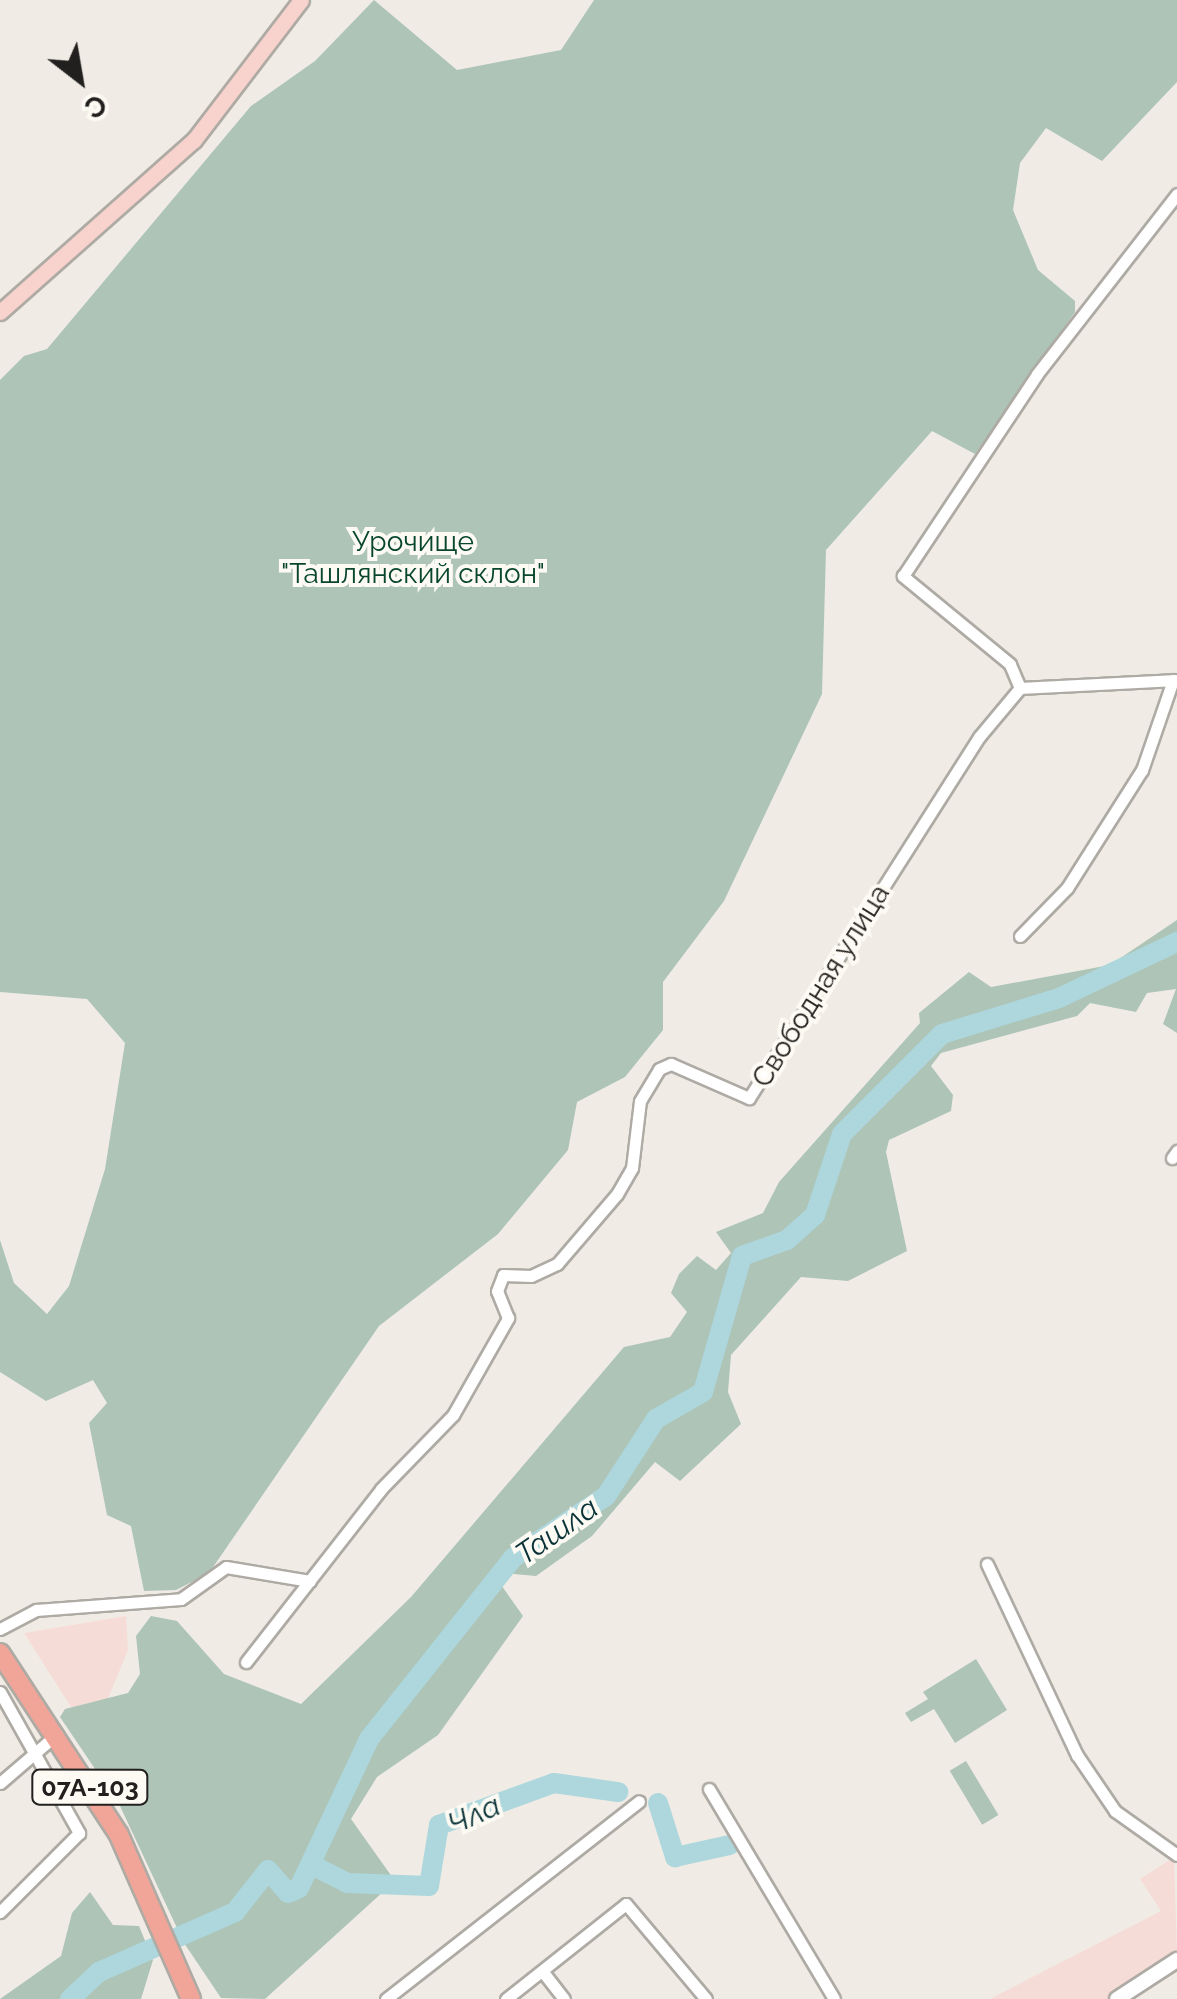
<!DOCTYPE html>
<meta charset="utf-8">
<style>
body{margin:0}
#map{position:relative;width:1177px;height:1999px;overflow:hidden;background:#f0ece5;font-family:Raleway,sans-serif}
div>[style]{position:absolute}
.commercial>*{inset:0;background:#f6dcd7}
.green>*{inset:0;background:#adc4b7;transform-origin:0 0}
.river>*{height:20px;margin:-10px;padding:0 10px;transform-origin:10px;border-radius:10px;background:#add7dd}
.roads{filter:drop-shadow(2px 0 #aeaaa4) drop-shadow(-2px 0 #aeaaa4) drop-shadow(0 2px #aeaaa4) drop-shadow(0 -2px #aeaaa4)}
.minor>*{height:11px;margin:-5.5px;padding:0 5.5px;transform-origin:5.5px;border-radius:5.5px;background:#fff}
.tertiary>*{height:14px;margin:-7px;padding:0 7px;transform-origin:7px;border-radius:7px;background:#fff}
.secondary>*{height:15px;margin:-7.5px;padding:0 7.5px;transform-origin:7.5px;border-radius:7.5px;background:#f8d2cc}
.primary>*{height:18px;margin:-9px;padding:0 9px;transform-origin:9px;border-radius:9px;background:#f1a598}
span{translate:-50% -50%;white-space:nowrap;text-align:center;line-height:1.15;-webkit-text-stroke:8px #fdfaf3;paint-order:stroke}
.shield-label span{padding:2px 8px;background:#fdfaf3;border:2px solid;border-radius:8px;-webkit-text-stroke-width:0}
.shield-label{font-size:25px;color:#22201e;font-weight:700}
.park-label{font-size:28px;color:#08472e}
.street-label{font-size:28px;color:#22201e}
.water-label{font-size:30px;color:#083237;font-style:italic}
.north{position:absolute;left:30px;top:30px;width:100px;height:100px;-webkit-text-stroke:8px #fdfaf3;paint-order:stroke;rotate:149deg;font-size:28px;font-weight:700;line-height:40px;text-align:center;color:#22201e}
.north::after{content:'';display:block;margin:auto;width:35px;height:45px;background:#22201e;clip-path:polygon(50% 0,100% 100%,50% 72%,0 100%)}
</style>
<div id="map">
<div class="commercial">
<div style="clip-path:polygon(126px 1616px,128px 1650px,105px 1706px,71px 1707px,24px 1633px)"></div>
<div style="clip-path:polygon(1174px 1857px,1177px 1954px,1109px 1999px,990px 1999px,1161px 1911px,1140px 1879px)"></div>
</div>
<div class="green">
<div style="clip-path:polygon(374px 0,457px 70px,561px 50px,594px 0,1177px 0,1177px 82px,1102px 161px,1046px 128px,1020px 163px,1013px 210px,1038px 270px,1075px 301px,1075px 312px,975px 454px,932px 431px,826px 550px,822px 694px,724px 901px,663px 982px,663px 1030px,625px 1077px,577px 1102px,568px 1150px,498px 1234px,379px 1326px,209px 1573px,176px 1590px,144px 1591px,131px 1526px,107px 1515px,89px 1423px,107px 1403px,93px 1380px,46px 1401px,0 1372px,0 1240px,14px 1283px,47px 1314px,69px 1286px,105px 1169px,125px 1043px,87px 999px,0 992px,0 380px,24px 356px,47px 349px,251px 106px,315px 61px)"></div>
<div style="clip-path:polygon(1177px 920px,1177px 1033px,1163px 1024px,1176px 989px,1147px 993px,1136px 1012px,1090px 1003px,1077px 1016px,941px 1053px,931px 1066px,953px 1095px,951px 1111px,889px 1140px,886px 1152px,907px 1251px,848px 1281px,801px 1277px,731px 1355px,728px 1392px,741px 1424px,680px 1481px,655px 1462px,592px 1536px,536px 1576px,492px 1572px,523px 1616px,438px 1735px,377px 1777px,351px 1819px,395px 1881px,265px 1999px,221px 1998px,184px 1943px,120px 1806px,60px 1717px,65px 1709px,128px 1693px,140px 1674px,136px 1636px,151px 1616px,177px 1621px,224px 1674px,301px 1704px,411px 1597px,624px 1347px,670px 1337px,687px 1312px,671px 1293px,679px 1274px,697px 1256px,716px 1270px,731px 1253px,716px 1232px,763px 1213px,779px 1182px,920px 1023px,919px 1013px,969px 972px,991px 987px,1110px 965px)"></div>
<div style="clip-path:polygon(976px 1659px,1007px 1710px,955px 1743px,934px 1709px,911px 1722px,905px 1713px,928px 1699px,923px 1692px)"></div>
<div style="left:966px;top:1761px;width:63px;height:19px;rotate:59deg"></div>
<div style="clip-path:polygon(90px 1892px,113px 1925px,139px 1926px,153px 1960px,141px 1999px,0 1999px,61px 1956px,72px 1913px)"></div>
</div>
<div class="river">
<div style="left:658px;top:1803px;width:57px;rotate:72.5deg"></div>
<div style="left:675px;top:1857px;width:56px;rotate:-12.3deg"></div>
<div style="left:316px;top:1867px;width:35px;rotate:27deg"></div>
<div style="left:347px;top:1883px;width:82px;rotate:2.1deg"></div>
<div style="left:429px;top:1886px;width:62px;rotate:-80.7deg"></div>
<div style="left:439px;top:1825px;width:122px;rotate:-20.1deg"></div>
<div style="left:554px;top:1783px;width:65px;rotate:8deg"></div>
<div style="left:70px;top:1999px;width:40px;rotate:-43deg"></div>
<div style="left:99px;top:1972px;width:149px;rotate:-23.8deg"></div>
<div style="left:235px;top:1912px;width:53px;rotate:-51.8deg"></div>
<div style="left:268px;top:1870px;width:30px;rotate:49deg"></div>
<div style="left:288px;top:1893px;width:12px;rotate:-24deg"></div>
<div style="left:299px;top:1888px;width:165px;rotate:-64.8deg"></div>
<div style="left:369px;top:1739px;width:231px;rotate:-51.5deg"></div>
<div style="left:513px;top:1558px;width:112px;rotate:-33.7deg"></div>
<div style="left:606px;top:1496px;width:92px;rotate:-57deg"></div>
<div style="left:656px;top:1419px;width:54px;rotate:-29.9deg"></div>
<div style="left:703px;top:1392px;width:141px;rotate:-74deg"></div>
<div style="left:742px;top:1256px;width:48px;rotate:-19.6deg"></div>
<div style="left:787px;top:1240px;width:38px;rotate:-42deg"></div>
<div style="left:815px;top:1215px;width:85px;rotate:-71.6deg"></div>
<div style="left:842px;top:1134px;width:141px;rotate:-45deg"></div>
<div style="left:942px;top:1034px;width:122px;rotate:-17.1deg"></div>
<div style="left:1059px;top:998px;width:131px;rotate:-25.4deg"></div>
</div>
<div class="roads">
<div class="minor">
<div style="left:1020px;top:688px;width:156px;rotate:-2.9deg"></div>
<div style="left:1020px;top:936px;width:67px;rotate:-45.6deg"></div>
<div style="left:1067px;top:888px;width:140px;rotate:-57.6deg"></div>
<div style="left:1142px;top:770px;width:95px;rotate:-71deg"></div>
<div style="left:1172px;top:1158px;width:9px;rotate:-54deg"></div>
<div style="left:987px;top:1564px;width:211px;rotate:64.8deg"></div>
<div style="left:1077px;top:1755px;width:68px;rotate:55.8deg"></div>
<div style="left:1115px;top:1811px;width:76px;rotate:35.4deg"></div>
<div style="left:0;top:1629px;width:41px;rotate:-27.8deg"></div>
<div style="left:36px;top:1610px;width:145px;rotate:-4.3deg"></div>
<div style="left:181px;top:1599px;width:55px;rotate:-35.4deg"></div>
<div style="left:226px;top:1567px;width:85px;rotate:9.5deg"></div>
<div style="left:246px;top:1662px;width:219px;rotate:-52deg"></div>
<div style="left:381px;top:1489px;width:103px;rotate:-45.8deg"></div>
<div style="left:453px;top:1415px;width:112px;rotate:-60.4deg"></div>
<div style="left:508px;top:1318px;width:29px;rotate:-112deg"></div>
<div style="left:497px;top:1291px;width:17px;rotate:-69deg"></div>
<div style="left:503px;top:1275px;width:28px;rotate:2deg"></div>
<div style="left:531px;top:1276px;width:29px;rotate:-25deg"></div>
<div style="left:557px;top:1264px;width:92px;rotate:-49.4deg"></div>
<div style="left:617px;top:1194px;width:30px;rotate:-60deg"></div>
<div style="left:632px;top:1168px;width:67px;rotate:-83.2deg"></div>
<div style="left:640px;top:1101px;width:37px;rotate:-59deg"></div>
<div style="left:659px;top:1069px;width:13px;rotate:-23deg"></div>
<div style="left:671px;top:1064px;width:85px;rotate:23.6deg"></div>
<div style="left:749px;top:1098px;width:428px;rotate:-57.5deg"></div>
<div style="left:979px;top:737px;width:64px;rotate:-50.1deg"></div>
<div style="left:1020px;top:688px;width:26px;rotate:-113deg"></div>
<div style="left:1010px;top:664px;width:139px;rotate:-140.6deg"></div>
<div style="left:903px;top:576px;width:242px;rotate:-56.4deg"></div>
<div style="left:1037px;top:374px;width:228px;rotate:-52.1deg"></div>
<div style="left:0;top:1692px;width:162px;rotate:60.7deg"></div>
<div style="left:79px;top:1833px;width:112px;rotate:135deg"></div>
<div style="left:0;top:1783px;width:75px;rotate:-40.7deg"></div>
<div style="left:709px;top:1789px;width:244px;rotate:59.2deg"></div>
<div style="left:543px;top:1972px;width:34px;rotate:52deg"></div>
<div style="left:386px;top:1999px;width:321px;rotate:-38deg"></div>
<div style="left:506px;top:1999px;width:153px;rotate:-38.4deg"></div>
<div style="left:626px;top:1904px;width:124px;rotate:49.9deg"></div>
</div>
<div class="tertiary">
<div style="left:1117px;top:1999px;width:72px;rotate:-33deg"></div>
</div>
<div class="secondary">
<div style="left:0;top:312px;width:259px;rotate:-41.6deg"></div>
<div style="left:194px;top:140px;width:176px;rotate:-52.6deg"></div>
</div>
<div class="primary">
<div style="left:0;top:1653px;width:217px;rotate:56.8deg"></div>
<div style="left:119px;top:1835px;width:179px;rotate:66.3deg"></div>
</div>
</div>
<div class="shield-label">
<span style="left:90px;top:1787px">07А-103</span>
</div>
<div class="park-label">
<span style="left:413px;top:558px">Урочище<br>"Ташлянский склон"</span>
</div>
<div class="street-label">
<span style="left:821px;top:986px;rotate:-58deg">Свободная улица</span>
</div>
<div class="water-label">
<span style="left:557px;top:1531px;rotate:-35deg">Ташла</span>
<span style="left:474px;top:1815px;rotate:-24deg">Чла</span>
</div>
<div class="north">С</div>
</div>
